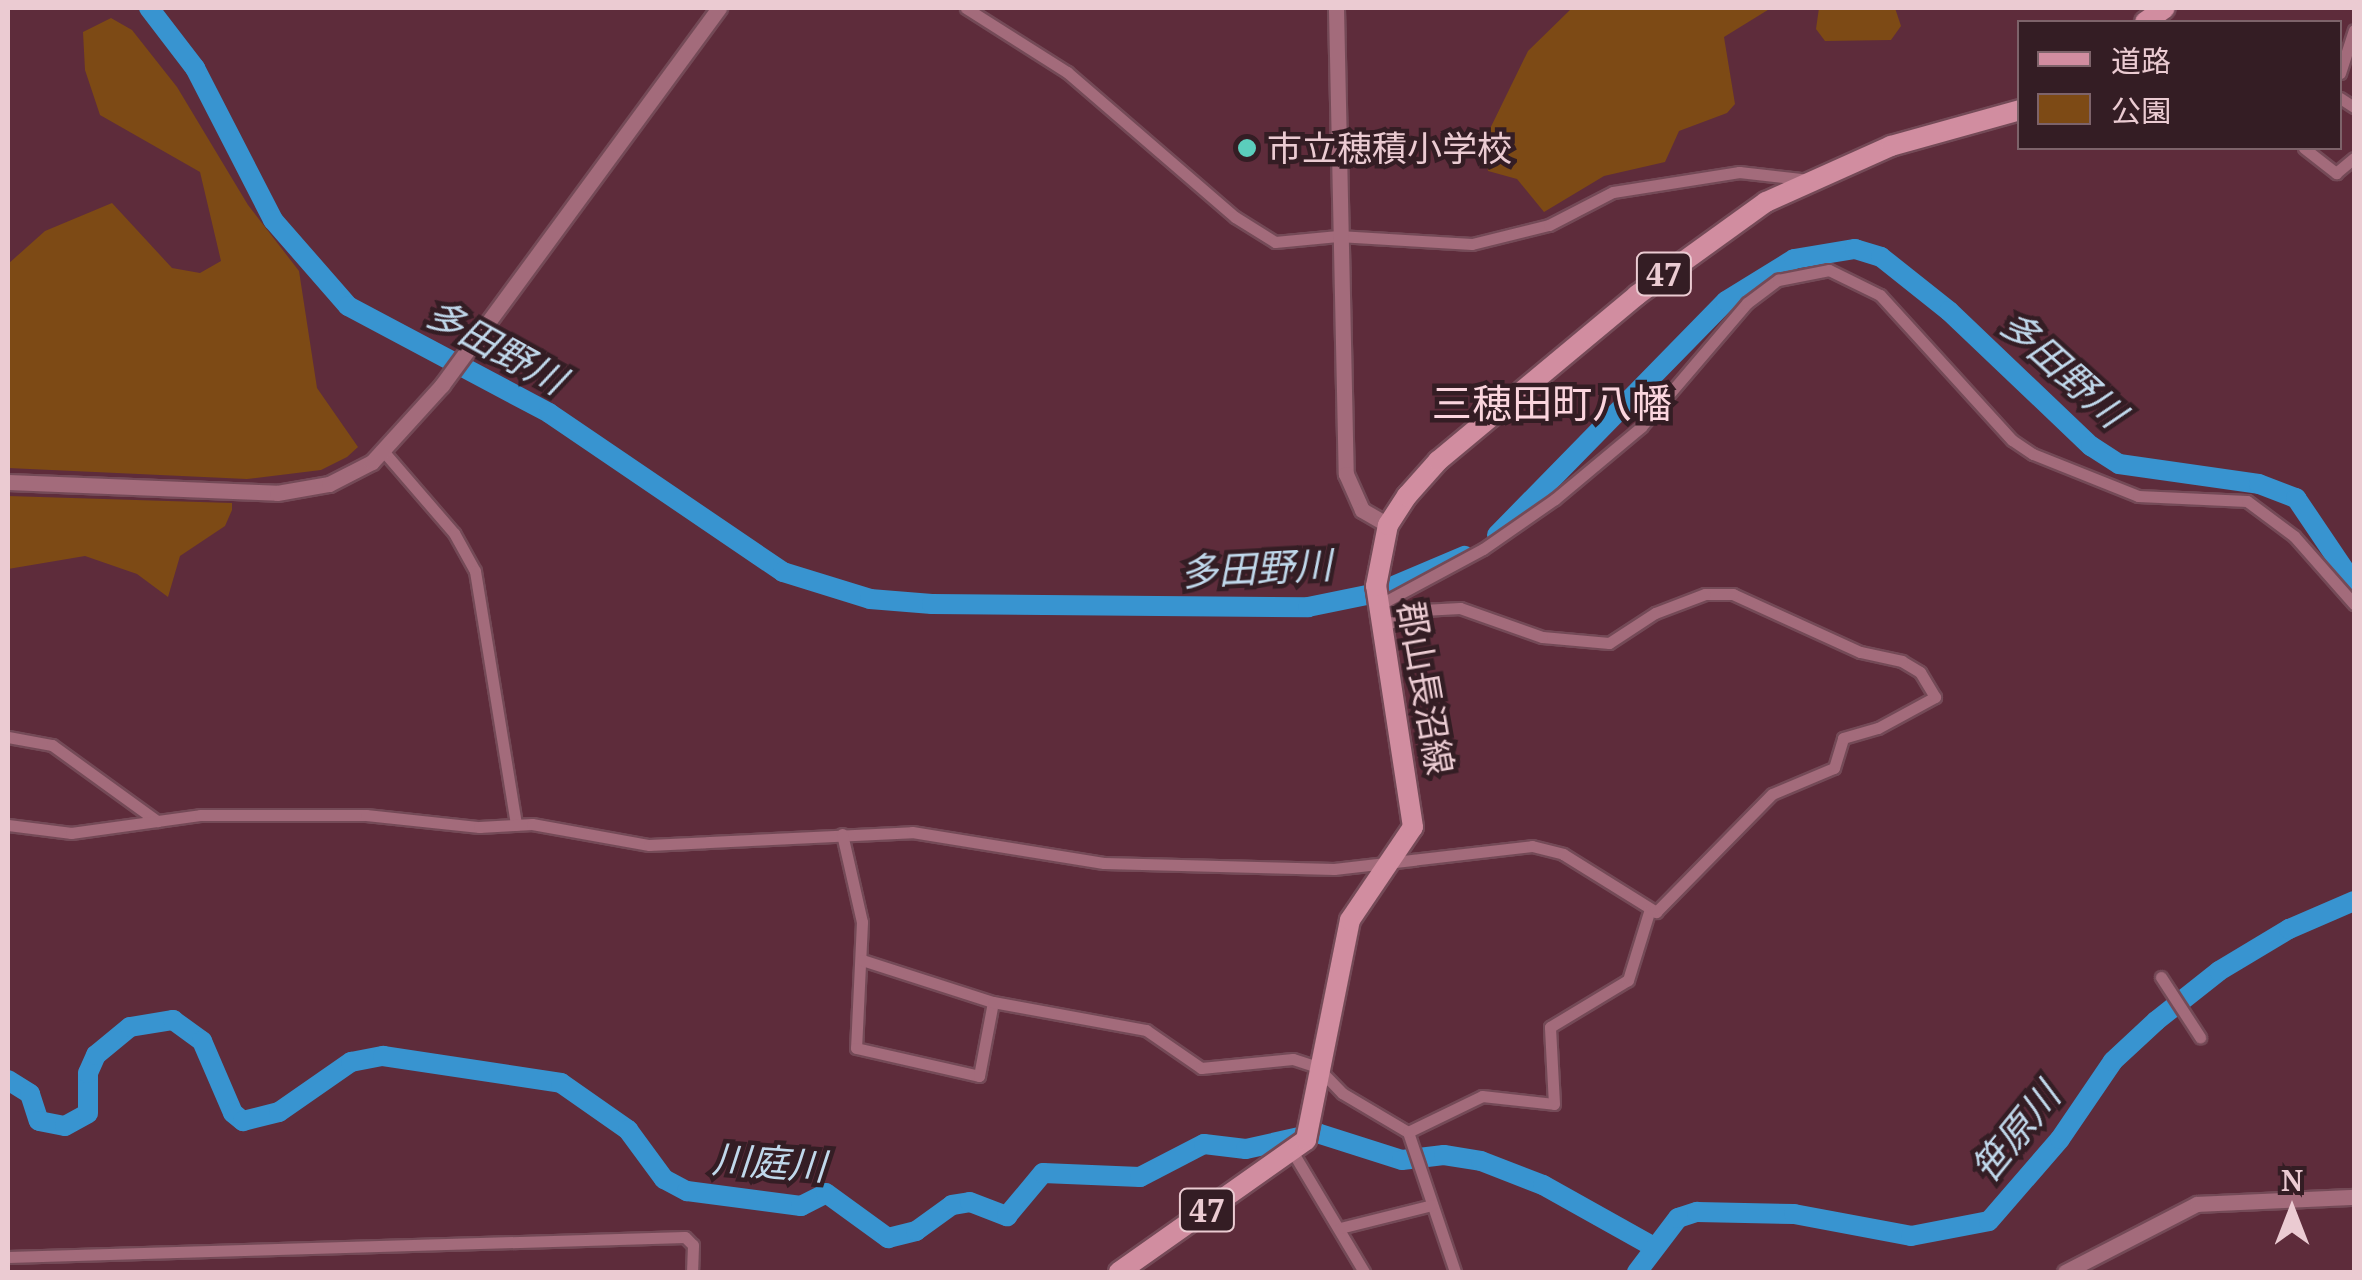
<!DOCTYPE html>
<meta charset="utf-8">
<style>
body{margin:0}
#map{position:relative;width:2362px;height:1280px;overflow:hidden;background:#5e2c3b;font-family:"Noto Serif","Noto Sans JP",serif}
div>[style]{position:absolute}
.green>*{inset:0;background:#7d4a15}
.river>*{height:20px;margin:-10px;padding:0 10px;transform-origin:10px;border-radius:10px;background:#3894d0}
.roads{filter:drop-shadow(2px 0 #744a57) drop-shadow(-2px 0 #744a57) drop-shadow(0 2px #744a57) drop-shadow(0 -2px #744a57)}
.minor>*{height:11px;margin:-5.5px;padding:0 5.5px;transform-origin:5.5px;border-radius:5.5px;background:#a36b7b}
.tertiary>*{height:15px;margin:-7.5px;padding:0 7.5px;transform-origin:7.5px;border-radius:7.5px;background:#a36b7b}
.primary>*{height:20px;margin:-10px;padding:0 10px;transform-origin:10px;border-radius:10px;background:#d18da0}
.dots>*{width:28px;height:28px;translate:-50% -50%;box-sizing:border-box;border:5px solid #341d24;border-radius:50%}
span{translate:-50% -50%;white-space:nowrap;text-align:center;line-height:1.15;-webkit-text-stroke:9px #341d24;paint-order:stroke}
.shield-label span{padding:2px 8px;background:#341d24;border:2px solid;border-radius:8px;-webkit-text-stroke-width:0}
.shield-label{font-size:32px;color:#ebcbd2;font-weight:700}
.poi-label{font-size:35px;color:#ebcbd2}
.left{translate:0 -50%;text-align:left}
.street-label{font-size:35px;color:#ebcbd2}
.water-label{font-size:38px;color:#c0d8eb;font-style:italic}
.quarter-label{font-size:40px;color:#fbd5de}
.frame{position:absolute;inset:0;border:10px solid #ebcbd2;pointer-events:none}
.legend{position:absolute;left:2017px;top:20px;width:325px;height:130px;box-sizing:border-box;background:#341d24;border:2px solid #7d636a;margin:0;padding:12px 18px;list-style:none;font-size:30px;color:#ebcbd2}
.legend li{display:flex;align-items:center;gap:20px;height:50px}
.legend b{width:50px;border:2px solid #7d636a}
.north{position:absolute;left:2242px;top:1160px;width:100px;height:100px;-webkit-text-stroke:8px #341d24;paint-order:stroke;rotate:0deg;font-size:28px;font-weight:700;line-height:40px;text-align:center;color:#ebcbd2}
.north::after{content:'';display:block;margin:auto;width:35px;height:45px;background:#ebcbd2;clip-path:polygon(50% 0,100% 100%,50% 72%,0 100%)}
</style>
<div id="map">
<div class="green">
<div style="clip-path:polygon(1572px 8px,1771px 8px,1724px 37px,1735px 104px,1727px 113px,1679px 131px,1665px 162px,1604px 176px,1544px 212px,1517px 179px,1488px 171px,1484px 141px,1528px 51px)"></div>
<div style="clip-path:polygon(1819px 8px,1895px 8px,1901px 26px,1891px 40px,1825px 41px,1816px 29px)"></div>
<div style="clip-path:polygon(111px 18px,132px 30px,177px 87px,248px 205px,299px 271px,317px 388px,358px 447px,347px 457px,321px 470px,247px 479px,8px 468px,8px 264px,45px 231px,112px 203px,172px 268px,200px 273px,221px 261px,200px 172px,100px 115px,85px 70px,83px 32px)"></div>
<div style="clip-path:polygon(8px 496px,232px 503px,232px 510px,225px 526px,180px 556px,168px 597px,137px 574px,85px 556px,8px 569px)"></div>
</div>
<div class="river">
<div style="left:149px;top:8px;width:76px;rotate:52.5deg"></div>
<div style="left:195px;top:68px;width:171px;rotate:62.8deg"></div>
<div style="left:273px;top:220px;width:114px;rotate:48.9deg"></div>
<div style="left:348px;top:306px;width:228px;rotate:28deg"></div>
<div style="left:549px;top:413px;width:283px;rotate:34.2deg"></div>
<div style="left:783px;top:572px;width:91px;rotate:17.2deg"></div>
<div style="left:870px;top:599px;width:62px;rotate:4.6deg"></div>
<div style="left:932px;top:604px;width:376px;rotate:0.5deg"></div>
<div style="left:1308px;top:607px;width:70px;rotate:-11.5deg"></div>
<div style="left:1377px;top:593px;width:95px;rotate:-23deg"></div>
<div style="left:1497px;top:535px;width:327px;rotate:-45.6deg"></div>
<div style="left:1726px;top:301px;width:80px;rotate:-31.7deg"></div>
<div style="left:1794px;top:259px;width:62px;rotate:-9.3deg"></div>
<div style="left:1855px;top:249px;width:27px;rotate:17deg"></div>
<div style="left:1881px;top:257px;width:87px;rotate:38.5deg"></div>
<div style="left:1949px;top:311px;width:196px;rotate:43.6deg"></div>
<div style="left:2091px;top:446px;width:33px;rotate:33deg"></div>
<div style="left:2119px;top:464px;width:141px;rotate:8.1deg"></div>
<div style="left:2259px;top:484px;width:40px;rotate:21deg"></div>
<div style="left:2296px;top:498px;width:104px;rotate:56deg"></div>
<div style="left:8px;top:1080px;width:26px;rotate:32deg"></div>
<div style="left:30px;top:1094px;width:28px;rotate:72deg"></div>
<div style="left:39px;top:1121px;width:26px;rotate:11deg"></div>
<div style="left:65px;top:1126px;width:26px;rotate:-29deg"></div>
<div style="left:88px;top:1113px;width:40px;rotate:-90deg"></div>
<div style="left:88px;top:1073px;width:20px;rotate:-66deg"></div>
<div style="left:96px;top:1055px;width:44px;rotate:-39.5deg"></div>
<div style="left:130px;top:1027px;width:44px;rotate:-9.2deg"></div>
<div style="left:173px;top:1020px;width:36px;rotate:36deg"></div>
<div style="left:202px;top:1041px;width:78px;rotate:66.7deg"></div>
<div style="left:233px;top:1113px;width:13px;rotate:39deg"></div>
<div style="left:243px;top:1121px;width:37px;rotate:-14deg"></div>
<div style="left:279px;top:1112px;width:88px;rotate:-34.8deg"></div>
<div style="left:351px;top:1062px;width:33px;rotate:-11deg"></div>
<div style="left:383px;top:1056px;width:180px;rotate:8.6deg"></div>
<div style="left:561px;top:1083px;width:82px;rotate:35deg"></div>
<div style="left:628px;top:1130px;width:61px;rotate:53.7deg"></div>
<div style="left:664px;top:1179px;width:26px;rotate:28deg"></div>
<div style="left:687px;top:1191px;width:115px;rotate:7.5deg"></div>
<div style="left:801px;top:1206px;width:28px;rotate:-27deg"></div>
<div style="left:826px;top:1193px;width:77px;rotate:36deg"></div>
<div style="left:888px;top:1238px;width:29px;rotate:-14deg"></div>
<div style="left:916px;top:1231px;width:44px;rotate:-35.8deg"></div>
<div style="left:952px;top:1205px;width:18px;rotate:-9deg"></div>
<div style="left:970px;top:1202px;width:40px;rotate:21deg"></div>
<div style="left:1007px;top:1216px;width:56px;rotate:-50.1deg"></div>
<div style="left:1043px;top:1173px;width:97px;rotate:2.4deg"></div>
<div style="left:1140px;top:1177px;width:72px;rotate:-27.3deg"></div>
<div style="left:1204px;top:1144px;width:42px;rotate:6.8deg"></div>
<div style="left:1246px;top:1149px;width:73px;rotate:-12.7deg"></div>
<div style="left:1317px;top:1133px;width:89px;rotate:17.6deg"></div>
<div style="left:1402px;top:1160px;width:42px;rotate:-6.8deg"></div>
<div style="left:1444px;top:1155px;width:37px;rotate:9deg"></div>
<div style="left:1481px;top:1161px;width:66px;rotate:21.2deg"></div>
<div style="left:1543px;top:1185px;width:127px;rotate:29.2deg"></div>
<div style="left:1637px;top:1272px;width:68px;rotate:-52.8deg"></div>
<div style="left:1678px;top:1218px;width:20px;rotate:-18deg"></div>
<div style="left:1697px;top:1212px;width:97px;rotate:1.2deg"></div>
<div style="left:1794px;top:1214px;width:119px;rotate:10.6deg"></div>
<div style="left:1911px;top:1236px;width:79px;rotate:-10.9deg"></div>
<div style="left:1989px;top:1221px;width:108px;rotate:-49.1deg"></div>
<div style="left:2060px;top:1139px;width:94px;rotate:-55.8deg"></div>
<div style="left:2113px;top:1061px;width:59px;rotate:-42.9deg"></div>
<div style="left:2156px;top:1021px;width:80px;rotate:-38.4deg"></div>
<div style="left:2219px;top:971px;width:82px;rotate:-31deg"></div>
<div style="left:2289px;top:929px;width:71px;rotate:-23.3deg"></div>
</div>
<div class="roads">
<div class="minor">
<div style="left:966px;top:8px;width:120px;rotate:32.4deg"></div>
<div style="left:1067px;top:72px;width:222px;rotate:40.8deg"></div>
<div style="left:1235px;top:217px;width:47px;rotate:32deg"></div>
<div style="left:1275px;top:242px;width:63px;rotate:-5.4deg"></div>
<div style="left:1338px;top:236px;width:134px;rotate:3.4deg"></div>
<div style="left:1472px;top:244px;width:79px;rotate:-13.9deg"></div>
<div style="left:1549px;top:225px;width:72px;rotate:-27.3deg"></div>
<div style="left:1613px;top:192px;width:128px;rotate:-9deg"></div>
<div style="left:1739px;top:172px;width:71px;rotate:6.4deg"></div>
<div style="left:2340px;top:73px;width:45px;rotate:-72deg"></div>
<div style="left:2340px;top:98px;width:17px;rotate:33deg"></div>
<div style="left:2304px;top:148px;width:41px;rotate:38deg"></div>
<div style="left:2336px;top:173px;width:23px;rotate:-40deg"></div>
<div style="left:384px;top:452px;width:107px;rotate:49.2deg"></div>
<div style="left:454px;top:533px;width:43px;rotate:61.1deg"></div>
<div style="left:475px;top:571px;width:257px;rotate:80.8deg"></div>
<div style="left:1377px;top:606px;width:120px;rotate:-28.3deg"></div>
<div style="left:1483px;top:549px;width:88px;rotate:-34.8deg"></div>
<div style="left:1555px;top:499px;width:112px;rotate:-39.9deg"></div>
<div style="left:1641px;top:427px;width:163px;rotate:-49.5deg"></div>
<div style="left:1747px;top:303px;width:39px;rotate:-37deg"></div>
<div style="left:1778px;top:280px;width:52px;rotate:-11.1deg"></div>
<div style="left:1829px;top:270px;width:57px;rotate:26.1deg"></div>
<div style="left:1880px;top:295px;width:196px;rotate:47.7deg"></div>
<div style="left:2012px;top:440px;width:25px;rotate:34deg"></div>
<div style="left:2033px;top:454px;width:113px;rotate:21.8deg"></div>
<div style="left:2138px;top:496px;width:109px;rotate:2.6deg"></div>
<div style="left:2247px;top:501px;width:59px;rotate:36.7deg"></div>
<div style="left:2294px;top:536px;width:91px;rotate:48.6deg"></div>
<div style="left:8px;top:737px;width:45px;rotate:10.3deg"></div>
<div style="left:52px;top:745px;width:130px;rotate:35.9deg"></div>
<div style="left:8px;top:825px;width:64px;rotate:7.2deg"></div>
<div style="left:71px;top:833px;width:130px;rotate:-7.9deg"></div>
<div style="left:200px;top:815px;width:166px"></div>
<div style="left:366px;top:815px;width:114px;rotate:6.1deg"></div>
<div style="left:479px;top:827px;width:53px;rotate:-3.2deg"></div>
<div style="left:532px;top:824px;width:119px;rotate:10.2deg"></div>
<div style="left:649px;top:845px;width:263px;rotate:-2.8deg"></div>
<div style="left:912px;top:832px;width:194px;rotate:9.2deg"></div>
<div style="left:1104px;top:863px;width:230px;rotate:1.5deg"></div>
<div style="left:1334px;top:869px;width:199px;rotate:-6.6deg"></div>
<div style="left:1532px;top:846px;width:32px;rotate:14deg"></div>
<div style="left:1563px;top:854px;width:110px;rotate:31.9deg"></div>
<div style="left:1656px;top:912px;width:165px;rotate:-45.5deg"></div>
<div style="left:1772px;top:794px;width:67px;rotate:-22.8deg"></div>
<div style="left:1834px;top:768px;width:31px;rotate:-73deg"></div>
<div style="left:1843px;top:738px;width:36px;rotate:-16deg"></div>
<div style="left:1878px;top:728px;width:65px;rotate:-28.5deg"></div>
<div style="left:1935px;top:697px;width:29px;rotate:-121deg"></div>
<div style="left:1920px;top:672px;width:21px;rotate:-149deg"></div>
<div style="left:1902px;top:661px;width:43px;rotate:-167.9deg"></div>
<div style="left:1860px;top:652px;width:140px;rotate:-155.5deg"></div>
<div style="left:1733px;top:594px;width:28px;rotate:180deg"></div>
<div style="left:1705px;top:594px;width:53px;rotate:159.2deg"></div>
<div style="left:1655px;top:613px;width:55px;rotate:146.9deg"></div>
<div style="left:1609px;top:643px;width:67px;rotate:-174.9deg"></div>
<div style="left:1542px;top:637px;width:87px;rotate:-160.5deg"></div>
<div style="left:1460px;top:608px;width:33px;rotate:177deg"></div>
<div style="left:1427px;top:610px;width:49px;rotate:160.8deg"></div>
<div style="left:842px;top:834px;width:90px;rotate:77.2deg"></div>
<div style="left:862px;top:922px;width:126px;rotate:92.7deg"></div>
<div style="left:856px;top:1048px;width:126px;rotate:12.8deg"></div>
<div style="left:979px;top:1076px;width:75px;rotate:-79.3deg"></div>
<div style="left:862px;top:960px;width:138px;rotate:17.8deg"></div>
<div style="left:993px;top:1002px;width:156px;rotate:10.4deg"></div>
<div style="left:1146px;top:1030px;width:67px;rotate:34.6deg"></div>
<div style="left:1201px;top:1068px;width:92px;rotate:-5.6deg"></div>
<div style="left:1293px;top:1059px;width:25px;rotate:18deg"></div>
<div style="left:1317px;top:1067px;width:36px;rotate:46deg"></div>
<div style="left:1342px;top:1093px;width:77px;rotate:30.6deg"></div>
<div style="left:1408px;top:1132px;width:148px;rotate:71.4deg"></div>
<div style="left:2161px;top:977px;width:72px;rotate:57deg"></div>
<div style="left:1408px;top:1132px;width:82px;rotate:-25.9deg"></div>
<div style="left:1482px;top:1096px;width:72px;rotate:6.3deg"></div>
<div style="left:1554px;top:1104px;width:77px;rotate:-93deg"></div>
<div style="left:1550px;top:1027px;width:91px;rotate:-31.1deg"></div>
<div style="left:1628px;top:980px;width:71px;rotate:-72.8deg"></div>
<div style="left:1292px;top:1151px;width:141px;rotate:59.2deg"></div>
<div style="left:1340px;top:1228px;width:95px;rotate:-14deg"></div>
<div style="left:8px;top:1257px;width:677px;rotate:-1.69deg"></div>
<div style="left:685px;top:1237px;width:11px;rotate:45deg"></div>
<div style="left:693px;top:1245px;width:27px;rotate:92deg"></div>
</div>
<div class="tertiary">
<div style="left:1336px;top:8px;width:466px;rotate:88.8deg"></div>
<div style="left:1346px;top:474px;width:39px;rotate:66deg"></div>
<div style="left:1362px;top:510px;width:30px;rotate:30deg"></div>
<div style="left:8px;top:482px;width:269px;rotate:2.3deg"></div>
<div style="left:277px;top:493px;width:53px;rotate:-9.8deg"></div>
<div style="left:329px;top:484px;width:48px;rotate:-27.1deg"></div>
<div style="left:372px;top:462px;width:104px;rotate:-47.7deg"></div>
<div style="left:442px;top:385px;width:468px;rotate:-53.7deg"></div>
<div style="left:2065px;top:1272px;width:148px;rotate:-27.3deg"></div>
<div style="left:2197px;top:1204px;width:157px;rotate:-2.6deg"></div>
</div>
<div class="primary">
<div style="left:2145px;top:22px;width:24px;rotate:-35deg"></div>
<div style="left:1119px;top:1272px;width:229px;rotate:-35.2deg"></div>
<div style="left:1306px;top:1140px;width:224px;rotate:-78.7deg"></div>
<div style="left:1350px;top:920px;width:112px;rotate:-55.9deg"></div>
<div style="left:1413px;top:827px;width:244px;rotate:-98.7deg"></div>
<div style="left:1376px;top:586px;width:62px;rotate:-78.9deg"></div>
<div style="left:1388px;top:525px;width:35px;rotate:-57deg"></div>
<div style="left:1407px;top:496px;width:47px;rotate:-48.5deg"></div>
<div style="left:1438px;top:461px;width:259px;rotate:-39.8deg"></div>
<div style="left:1637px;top:295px;width:159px;rotate:-35.8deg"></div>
<div style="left:1766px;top:202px;width:137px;rotate:-24.1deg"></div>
<div style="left:1891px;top:146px;width:134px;rotate:-15.6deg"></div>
</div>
</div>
<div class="dots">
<div style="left:1247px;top:148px;background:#5bcebc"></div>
</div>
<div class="shield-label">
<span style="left:1664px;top:274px">47</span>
<span style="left:1207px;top:1210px">47</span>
</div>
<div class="poi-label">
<span class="left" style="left:1267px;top:148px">市立穂積小学校</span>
</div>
<div class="street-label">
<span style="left:1426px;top:688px;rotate:80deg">郡山長沼線</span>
</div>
<div class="water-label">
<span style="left:496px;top:346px;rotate:29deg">多田野川</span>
<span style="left:2063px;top:368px;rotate:42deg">多田野川</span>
<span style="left:1256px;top:568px;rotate:-3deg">多田野川</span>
<span style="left:2015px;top:1132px;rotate:-51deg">笹原川</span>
<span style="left:769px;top:1162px;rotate:4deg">川庭川</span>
</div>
<div class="quarter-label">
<span style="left:1552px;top:403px">三穂田町八幡</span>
</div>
<div class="frame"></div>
<ul class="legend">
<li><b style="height:12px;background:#d18da0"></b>道路</li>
<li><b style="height:28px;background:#7d4a15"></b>公園</li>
</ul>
<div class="north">N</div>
</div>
